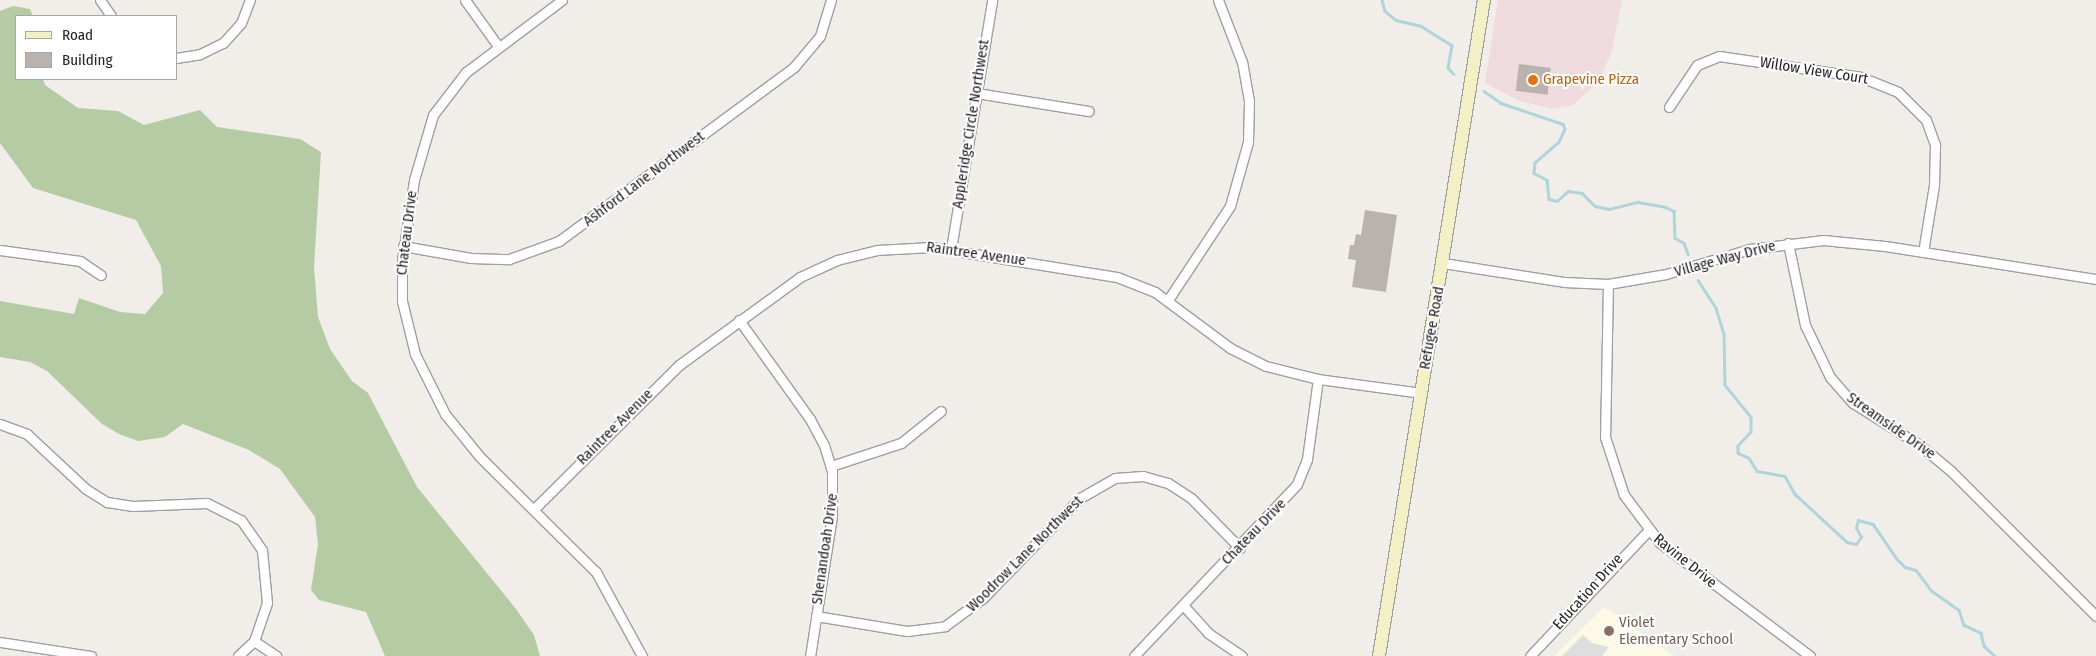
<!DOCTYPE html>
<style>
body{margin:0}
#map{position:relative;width:2096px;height:656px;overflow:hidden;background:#f1eeea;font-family:"Fira Sans Condensed",sans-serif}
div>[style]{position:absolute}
.commercial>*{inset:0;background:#efdbdd}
.education>*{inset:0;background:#fcfae7}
.forest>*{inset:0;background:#b4cba3}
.parking>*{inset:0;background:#dedede}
.stream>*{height:2.5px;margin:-1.25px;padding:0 1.25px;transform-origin:1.25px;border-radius:1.25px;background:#afd5d9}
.building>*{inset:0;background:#bab2af;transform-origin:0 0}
.roads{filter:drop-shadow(1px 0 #9f9f9f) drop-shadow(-1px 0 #9f9f9f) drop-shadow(0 1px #9f9f9f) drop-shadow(0 -1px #9f9f9f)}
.street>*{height:9px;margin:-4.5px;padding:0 4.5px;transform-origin:4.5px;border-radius:4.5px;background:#fff}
.secondary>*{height:12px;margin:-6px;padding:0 6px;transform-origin:6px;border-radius:6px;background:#f4f0c5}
.dots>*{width:14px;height:14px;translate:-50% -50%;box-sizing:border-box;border:2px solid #fff;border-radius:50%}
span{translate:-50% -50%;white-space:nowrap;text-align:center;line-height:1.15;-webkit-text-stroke:4px #fff;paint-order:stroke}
.street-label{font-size:15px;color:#222}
.food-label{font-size:15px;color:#c56008}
.left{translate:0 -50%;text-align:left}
.education-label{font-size:15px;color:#785e54}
.legend{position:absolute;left:15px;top:15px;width:162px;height:65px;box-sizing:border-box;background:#fff;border:1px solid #a7a7a7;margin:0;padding:6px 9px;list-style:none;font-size:15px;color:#222}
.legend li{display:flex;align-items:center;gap:10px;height:25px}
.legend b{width:25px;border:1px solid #a7a7a7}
</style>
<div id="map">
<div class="commercial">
<div style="clip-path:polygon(1498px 0,1622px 0,1612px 51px,1599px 81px,1573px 105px,1553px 109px,1520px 101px,1485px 83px)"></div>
</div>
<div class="education">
<div style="clip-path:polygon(1604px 607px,1674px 656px,1554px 656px)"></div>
</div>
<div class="forest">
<div style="clip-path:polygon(13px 6px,30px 9px,33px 16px,16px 16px,16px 79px,43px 79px,45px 85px,78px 108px,118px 111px,144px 125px,200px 110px,217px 127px,300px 139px,321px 152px,314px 267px,318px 317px,330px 349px,352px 381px,368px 393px,417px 487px,516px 609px,534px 635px,540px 656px,385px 656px,366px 612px,319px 600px,311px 590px,318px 544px,315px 517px,280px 469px,249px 450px,183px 424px,165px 437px,138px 441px,119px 434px,102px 424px,47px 371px,30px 362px,0 357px,0 301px,74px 314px,79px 298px,120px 312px,145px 314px,163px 293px,161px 266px,136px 220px,33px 188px,0 143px,0 11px)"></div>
</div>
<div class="parking">
<div style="clip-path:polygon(1583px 635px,1592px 643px,1609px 647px,1602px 656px,1562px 656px)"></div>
</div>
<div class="stream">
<div style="left:1382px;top:0;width:11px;rotate:75deg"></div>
<div style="left:1385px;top:11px;width:14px;rotate:39deg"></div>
<div style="left:1396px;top:20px;width:26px;rotate:13deg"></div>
<div style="left:1421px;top:26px;width:36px;rotate:32deg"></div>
<div style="left:1452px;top:45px;width:23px;rotate:100deg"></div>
<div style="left:1448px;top:68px;width:8px;rotate:45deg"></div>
<div style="left:1484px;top:91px;width:21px;rotate:35deg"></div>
<div style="left:1501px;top:103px;width:65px;rotate:18.7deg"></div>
<div style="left:1563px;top:124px;width:5px;rotate:68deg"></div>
<div style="left:1565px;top:129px;width:14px;rotate:115deg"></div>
<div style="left:1559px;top:142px;width:32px;rotate:139deg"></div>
<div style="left:1535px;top:163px;width:10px;rotate:96deg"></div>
<div style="left:1534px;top:173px;width:15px;rotate:28deg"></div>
<div style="left:1547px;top:180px;width:19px;rotate:84deg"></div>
<div style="left:1549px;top:199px;width:8px;rotate:14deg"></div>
<div style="left:1557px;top:201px;width:15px;rotate:-42deg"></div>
<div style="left:1568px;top:191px;width:14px;rotate:8deg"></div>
<div style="left:1582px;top:193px;width:18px;rotate:45deg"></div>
<div style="left:1595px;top:206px;width:14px;rotate:12deg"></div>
<div style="left:1609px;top:209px;width:30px;rotate:-14deg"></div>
<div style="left:1638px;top:202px;width:27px;rotate:10deg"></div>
<div style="left:1665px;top:207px;width:10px;rotate:24deg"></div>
<div style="left:1674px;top:211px;width:27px;rotate:88deg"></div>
<div style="left:1675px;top:238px;width:10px;rotate:29deg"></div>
<div style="left:1684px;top:243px;width:12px;rotate:70deg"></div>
<div style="left:1698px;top:280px;width:33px;rotate:57deg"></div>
<div style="left:1716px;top:308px;width:27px;rotate:73deg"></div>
<div style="left:1724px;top:334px;width:51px;rotate:88.9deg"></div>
<div style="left:1725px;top:385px;width:41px;rotate:50.9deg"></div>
<div style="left:1751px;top:417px;width:15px;rotate:90deg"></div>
<div style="left:1751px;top:432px;width:19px;rotate:133deg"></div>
<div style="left:1738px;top:446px;width:7px;rotate:90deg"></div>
<div style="left:1738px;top:453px;width:12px;rotate:24deg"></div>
<div style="left:1749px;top:458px;width:15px;rotate:58deg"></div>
<div style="left:1757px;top:471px;width:28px;rotate:10deg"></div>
<div style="left:1785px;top:476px;width:21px;rotate:61deg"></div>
<div style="left:1795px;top:494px;width:71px;rotate:42.7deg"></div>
<div style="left:1847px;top:542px;width:9px;rotate:13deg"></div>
<div style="left:1856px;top:544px;width:9px;rotate:-54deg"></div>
<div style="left:1861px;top:537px;width:10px;rotate:-119deg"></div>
<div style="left:1856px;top:528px;width:8px;rotate:-76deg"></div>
<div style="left:1858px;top:520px;width:16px;rotate:15deg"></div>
<div style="left:1873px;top:524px;width:42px;rotate:55.6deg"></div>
<div style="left:1897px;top:559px;width:11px;rotate:45deg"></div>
<div style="left:1905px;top:567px;width:11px;rotate:15deg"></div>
<div style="left:1916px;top:570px;width:26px;rotate:53deg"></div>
<div style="left:1932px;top:591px;width:33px;rotate:35deg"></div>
<div style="left:1959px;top:610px;width:16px;rotate:72deg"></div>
<div style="left:1964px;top:625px;width:19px;rotate:25deg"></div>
<div style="left:1981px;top:633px;width:13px;rotate:77deg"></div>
<div style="left:1984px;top:646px;width:15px;rotate:42deg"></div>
</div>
<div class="building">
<div style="left:1519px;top:64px;width:32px;height:27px;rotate:7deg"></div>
<div style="clip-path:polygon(1365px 210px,1397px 215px,1386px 292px,1352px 287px,1356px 260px,1348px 259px,1350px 245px,1354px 245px,1356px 234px,1361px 235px)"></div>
</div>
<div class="roads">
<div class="street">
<div style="left:100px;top:0;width:19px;rotate:55deg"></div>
<div style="left:465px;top:0;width:57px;rotate:54.3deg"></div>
<div style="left:562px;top:0;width:120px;rotate:143.1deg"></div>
<div style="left:466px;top:72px;width:54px;rotate:127.5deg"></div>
<div style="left:433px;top:115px;width:68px;rotate:106.3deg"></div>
<div style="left:414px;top:180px;width:81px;rotate:98.5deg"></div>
<div style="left:402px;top:260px;width:41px;rotate:90deg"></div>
<div style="left:402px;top:301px;width:55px;rotate:76.2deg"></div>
<div style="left:415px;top:354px;width:67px;rotate:63.4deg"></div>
<div style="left:445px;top:414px;width:55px;rotate:50.9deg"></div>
<div style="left:480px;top:457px;width:163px;rotate:44.8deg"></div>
<div style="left:596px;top:572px;width:96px;rotate:61.3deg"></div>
<div style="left:176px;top:58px;width:24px;rotate:-9deg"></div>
<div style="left:200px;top:54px;width:25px;rotate:-26deg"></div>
<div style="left:223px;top:43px;width:27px;rotate:-48deg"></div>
<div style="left:241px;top:23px;width:25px;rotate:-69deg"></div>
<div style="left:976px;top:93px;width:114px;rotate:9.1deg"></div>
<div style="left:1669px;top:107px;width:50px;rotate:-56.3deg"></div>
<div style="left:1697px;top:65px;width:24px;rotate:-22deg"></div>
<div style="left:1719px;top:56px;width:144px;rotate:8.4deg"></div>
<div style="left:1861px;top:77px;width:40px;rotate:22deg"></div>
<div style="left:1898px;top:92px;width:40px;rotate:45deg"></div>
<div style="left:1926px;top:120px;width:27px;rotate:70deg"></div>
<div style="left:1935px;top:145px;width:40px;rotate:91.4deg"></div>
<div style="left:1934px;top:185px;width:68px;rotate:99.3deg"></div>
<div style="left:1788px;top:243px;width:84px;rotate:78.3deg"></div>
<div style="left:1805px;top:325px;width:58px;rotate:64.3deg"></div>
<div style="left:1830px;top:377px;width:35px;rotate:49deg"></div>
<div style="left:1853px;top:403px;width:80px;rotate:32.3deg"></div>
<div style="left:1921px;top:446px;width:39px;rotate:40deg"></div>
<div style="left:1951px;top:471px;width:205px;rotate:45deg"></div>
<div style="left:403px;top:246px;width:69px;rotate:10deg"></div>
<div style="left:471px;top:258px;width:38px;rotate:2deg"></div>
<div style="left:509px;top:259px;width:53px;rotate:-19.8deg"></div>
<div style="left:559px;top:241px;width:292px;rotate:-36.5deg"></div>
<div style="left:794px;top:67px;width:40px;rotate:-50deg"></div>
<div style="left:820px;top:36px;width:38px;rotate:-73deg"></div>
<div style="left:951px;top:249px;width:252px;rotate:-80.6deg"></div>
<div style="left:0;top:250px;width:81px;rotate:7.8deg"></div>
<div style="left:80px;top:261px;width:25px;rotate:34deg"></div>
<div style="left:1443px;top:263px;width:122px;rotate:8.9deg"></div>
<div style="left:1564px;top:282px;width:44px;rotate:2.6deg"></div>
<div style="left:1608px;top:284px;width:59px;rotate:-9.8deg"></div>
<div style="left:1666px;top:274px;width:88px;rotate:-16.6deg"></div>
<div style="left:1750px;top:249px;width:74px;rotate:-7deg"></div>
<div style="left:1823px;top:240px;width:62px;rotate:5.5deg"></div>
<div style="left:1885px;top:246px;width:214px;rotate:8.9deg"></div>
<div style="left:1608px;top:284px;width:153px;rotate:91.1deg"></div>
<div style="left:1605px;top:437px;width:61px;rotate:71.9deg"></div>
<div style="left:1624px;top:495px;width:60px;rotate:53.1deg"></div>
<div style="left:1660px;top:543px;width:188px;rotate:37deg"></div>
<div style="left:1168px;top:300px;width:113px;rotate:-56.6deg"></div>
<div style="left:1230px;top:206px;width:66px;rotate:-74.3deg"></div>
<div style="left:1248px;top:142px;width:41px;rotate:-88.6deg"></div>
<div style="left:1249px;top:101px;width:40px;rotate:-100deg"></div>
<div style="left:1242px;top:62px;width:66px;rotate:-111.2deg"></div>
<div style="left:739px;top:320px;width:122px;rotate:54.4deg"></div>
<div style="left:810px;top:419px;width:30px;rotate:62deg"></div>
<div style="left:824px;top:445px;width:27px;rotate:73deg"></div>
<div style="left:832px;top:471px;width:45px;rotate:90deg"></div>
<div style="left:832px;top:516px;width:142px;rotate:98.9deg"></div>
<div style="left:0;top:424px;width:29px;rotate:20deg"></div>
<div style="left:27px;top:434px;width:81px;rotate:43deg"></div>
<div style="left:86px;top:489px;width:25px;rotate:32deg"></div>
<div style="left:107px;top:502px;width:26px;rotate:9deg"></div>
<div style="left:133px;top:506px;width:74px;rotate:-2.3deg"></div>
<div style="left:207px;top:503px;width:38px;rotate:27deg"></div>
<div style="left:241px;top:520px;width:37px;rotate:55deg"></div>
<div style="left:262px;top:550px;width:53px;rotate:84.6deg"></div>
<div style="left:267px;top:603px;width:40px;rotate:108.9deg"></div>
<div style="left:254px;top:641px;width:22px;rotate:137deg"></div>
<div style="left:831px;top:466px;width:74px;rotate:-18.2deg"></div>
<div style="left:901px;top:443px;width:51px;rotate:-38.7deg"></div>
<div style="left:534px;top:509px;width:204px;rotate:-44.8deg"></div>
<div style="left:679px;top:365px;width:150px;rotate:-36deg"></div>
<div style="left:800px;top:277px;width:41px;rotate:-24.7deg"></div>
<div style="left:837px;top:260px;width:41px;rotate:-14deg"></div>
<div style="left:877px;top:250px;width:54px;rotate:-3.2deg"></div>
<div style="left:931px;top:247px;width:188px;rotate:9.2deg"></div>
<div style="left:1117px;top:277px;width:41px;rotate:21.5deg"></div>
<div style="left:1155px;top:292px;width:94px;rotate:36.7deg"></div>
<div style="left:1230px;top:348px;width:40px;rotate:26.6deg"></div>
<div style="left:1266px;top:366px;width:54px;rotate:14deg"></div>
<div style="left:1318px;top:379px;width:104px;rotate:7.7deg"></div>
<div style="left:1183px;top:605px;width:38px;rotate:48deg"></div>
<div style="left:1208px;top:633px;width:41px;rotate:34.1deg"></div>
<div style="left:816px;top:616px;width:92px;rotate:9.4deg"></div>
<div style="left:907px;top:631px;width:38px;rotate:-7deg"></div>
<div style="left:945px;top:626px;width:47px;rotate:-36.4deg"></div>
<div style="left:983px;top:598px;width:139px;rotate:-45.9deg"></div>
<div style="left:1080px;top:498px;width:40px;rotate:-29.7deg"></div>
<div style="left:1115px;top:478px;width:28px;rotate:-4deg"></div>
<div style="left:1143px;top:476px;width:26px;rotate:16deg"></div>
<div style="left:1168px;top:483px;width:27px;rotate:33deg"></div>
<div style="left:1191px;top:498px;width:70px;rotate:45.6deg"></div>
<div style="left:254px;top:641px;width:27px;rotate:34deg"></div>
<div style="left:0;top:642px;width:92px;rotate:8.7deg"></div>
<div style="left:1134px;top:656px;width:237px;rotate:-46.5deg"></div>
<div style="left:1297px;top:484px;width:27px;rotate:-68deg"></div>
<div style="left:1307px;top:459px;width:81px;rotate:-82.2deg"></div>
<div style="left:1530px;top:656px;width:172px;rotate:-46.7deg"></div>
</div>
<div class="secondary">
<div style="left:1379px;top:656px;width:664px;rotate:-80.91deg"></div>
</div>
</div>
<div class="dots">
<div style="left:1533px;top:80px;background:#e8710a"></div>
<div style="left:1609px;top:631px;background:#8d6e63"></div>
</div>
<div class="street-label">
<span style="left:1814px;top:71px;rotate:9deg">Willow View Court</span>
<span style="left:971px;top:124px;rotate:-81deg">Appleridge Circle Northwest</span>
<span style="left:644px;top:179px;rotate:-37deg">Ashford Lane Northwest</span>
<span style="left:407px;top:233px;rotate:-83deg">Chateau Drive</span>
<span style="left:976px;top:254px;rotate:8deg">Raintree Avenue</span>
<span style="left:1725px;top:259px;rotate:-15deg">Village Way Drive</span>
<span style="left:1432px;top:328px;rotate:-80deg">Refugee Road</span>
<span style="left:1891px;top:426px;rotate:35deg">Streamside Drive</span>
<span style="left:615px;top:427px;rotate:-45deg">Raintree Avenue</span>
<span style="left:1254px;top:532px;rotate:-46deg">Chateau Drive</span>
<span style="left:825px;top:549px;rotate:-82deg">Shenandoah Drive</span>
<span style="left:1025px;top:554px;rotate:-45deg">Woodrow Lane Northwest</span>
<span style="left:1685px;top:561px;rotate:39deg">Ravine Drive</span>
<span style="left:1588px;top:592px;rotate:-48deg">Education Drive</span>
</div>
<div class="food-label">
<span class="left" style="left:1543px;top:80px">Grapevine Pizza</span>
</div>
<div class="education-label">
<span class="left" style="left:1619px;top:631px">Violet<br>Elementary School</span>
</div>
<ul class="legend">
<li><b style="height:6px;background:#f4f0c5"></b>Road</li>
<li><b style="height:14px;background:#bab2af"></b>Building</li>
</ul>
</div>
